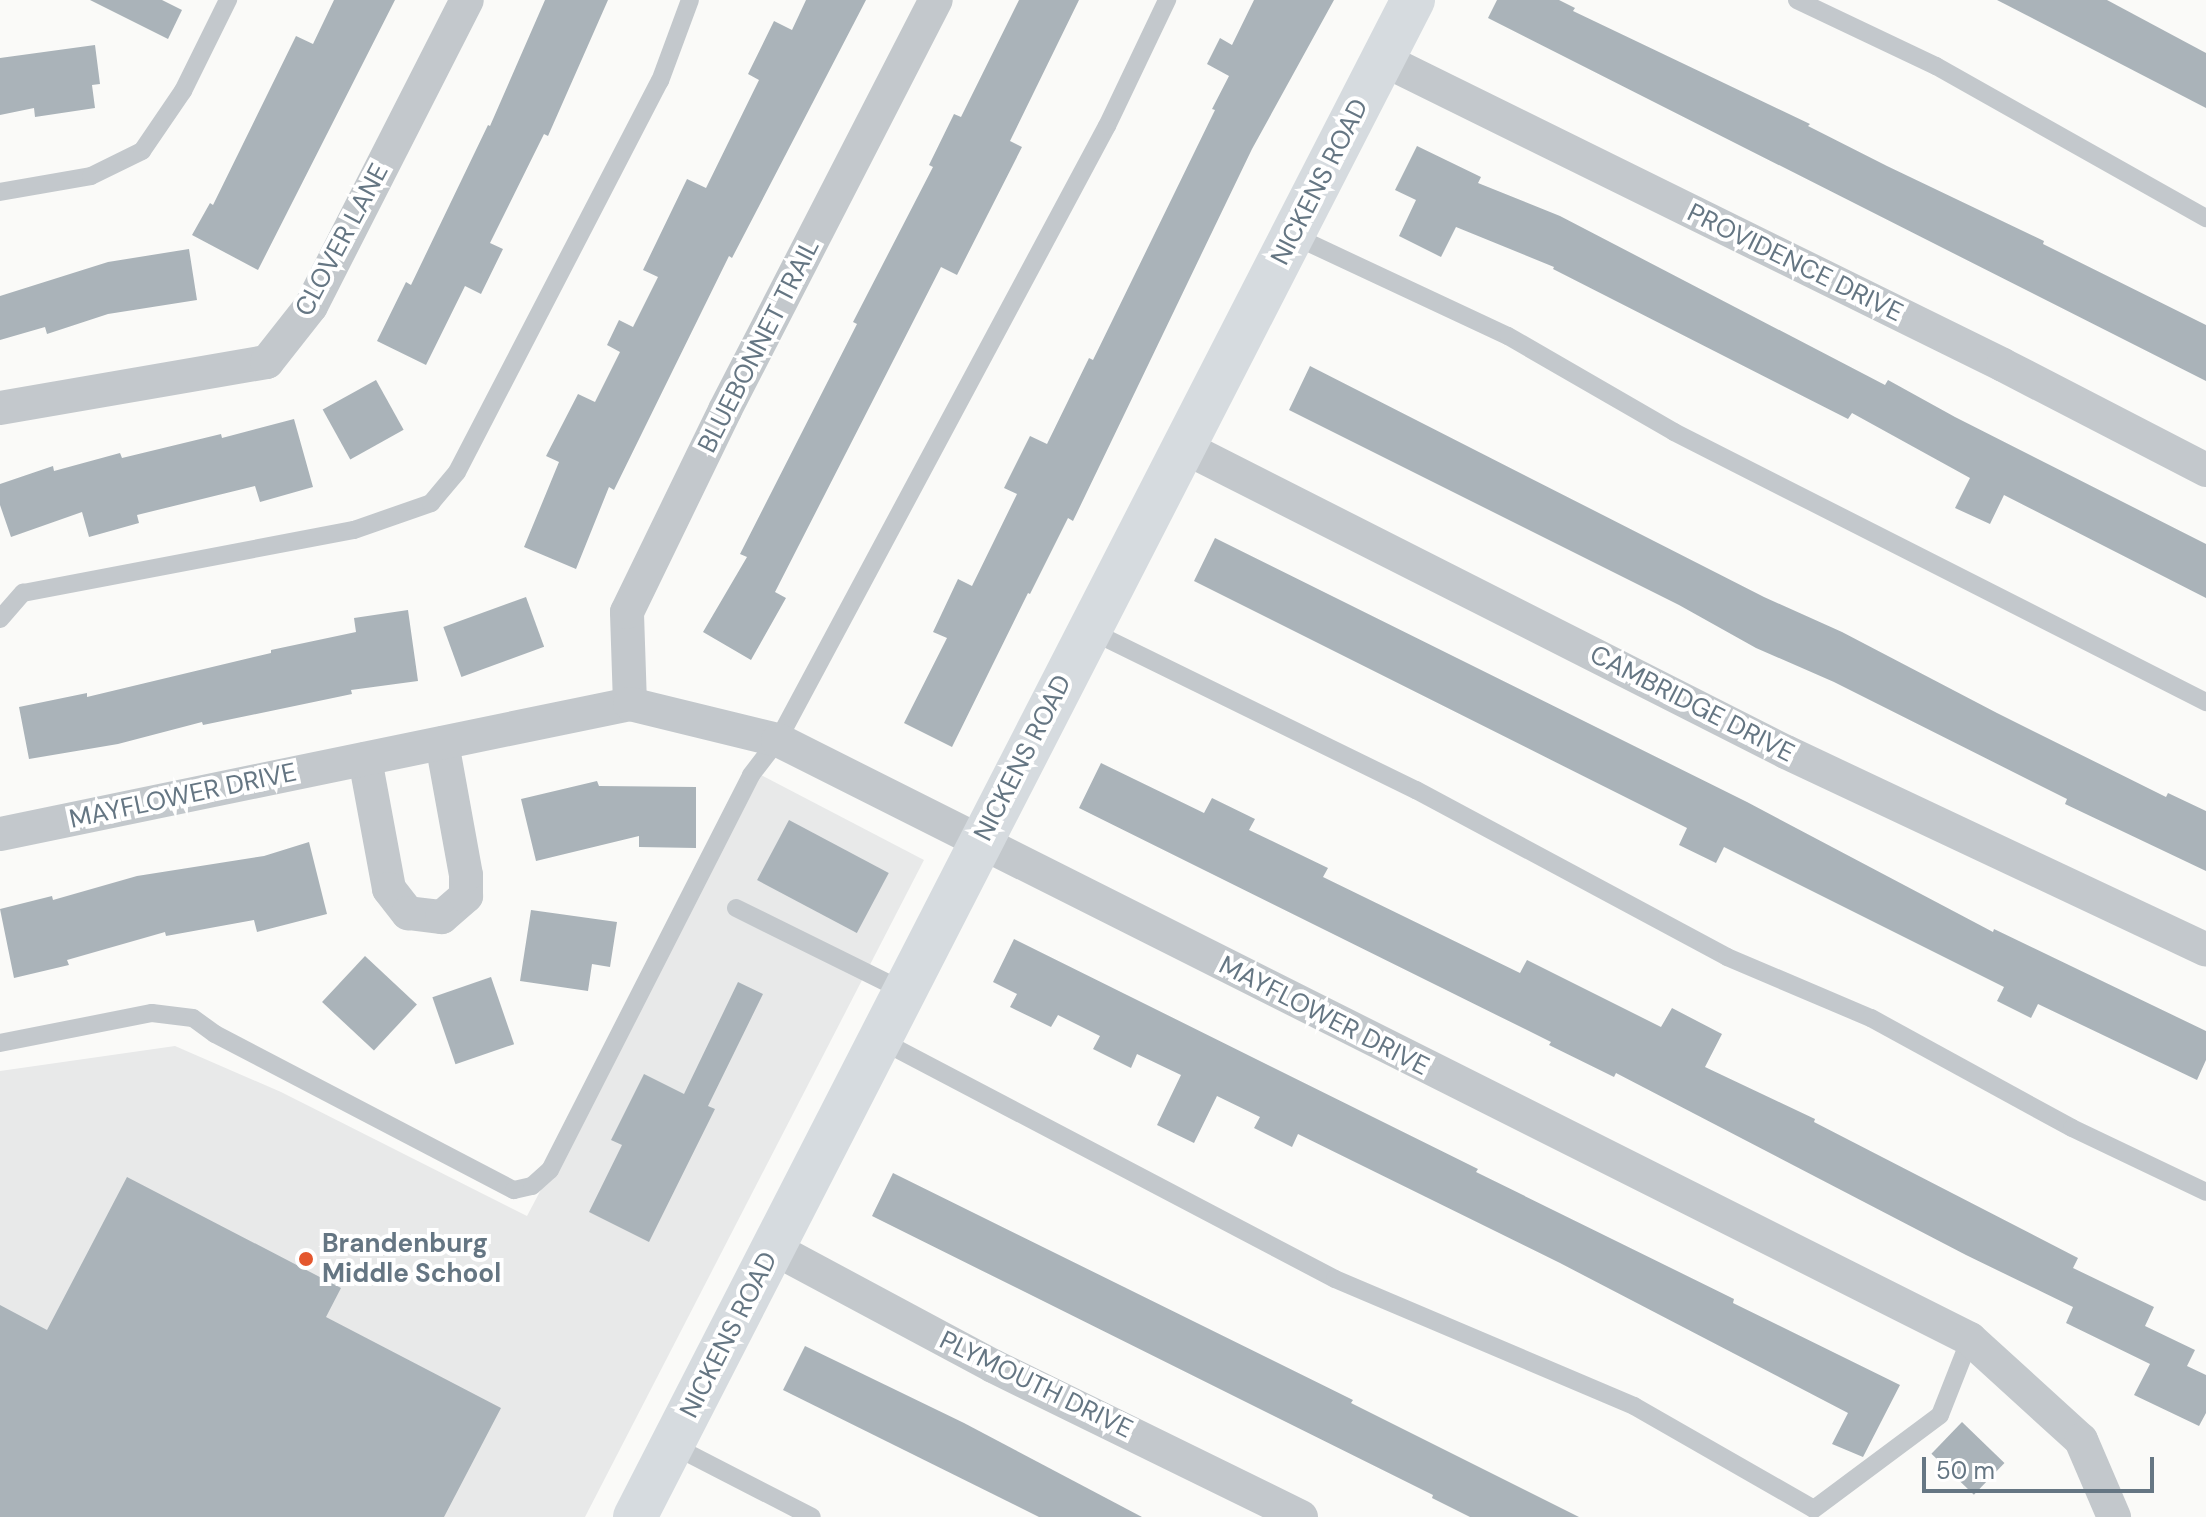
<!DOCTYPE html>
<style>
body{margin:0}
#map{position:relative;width:2206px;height:1517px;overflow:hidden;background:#fafaf8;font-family:"DM Sans",sans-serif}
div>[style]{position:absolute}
.built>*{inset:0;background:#e8e9e9}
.building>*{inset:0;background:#aab3b9;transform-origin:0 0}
.lane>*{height:18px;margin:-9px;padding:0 9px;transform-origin:9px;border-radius:9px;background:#c3c8cc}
.street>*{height:34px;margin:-17px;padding:0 17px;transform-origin:17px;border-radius:17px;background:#c3c8cc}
.secondary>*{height:44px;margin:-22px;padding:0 22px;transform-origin:22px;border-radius:22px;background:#d6dbdf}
.dots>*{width:22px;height:22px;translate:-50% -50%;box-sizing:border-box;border:4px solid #fff;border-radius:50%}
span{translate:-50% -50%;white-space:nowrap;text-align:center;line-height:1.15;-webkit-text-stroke:8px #fff;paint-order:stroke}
.street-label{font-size:26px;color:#657683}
.poi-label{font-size:26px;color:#657683;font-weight:700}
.left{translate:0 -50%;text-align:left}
.scale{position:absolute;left:1922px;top:1457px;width:232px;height:36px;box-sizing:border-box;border:4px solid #657683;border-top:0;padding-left:10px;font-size:24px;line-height:28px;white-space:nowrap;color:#657683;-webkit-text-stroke:6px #fff;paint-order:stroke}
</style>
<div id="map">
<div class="built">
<div style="clip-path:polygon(761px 775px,924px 860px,585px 1517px,0 1517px,0 1071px,175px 1046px,281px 1092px,527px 1216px)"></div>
</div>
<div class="building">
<div style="clip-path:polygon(90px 0,162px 0,182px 10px,168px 39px)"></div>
<div style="clip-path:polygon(334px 0,395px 0,258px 270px,192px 235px,210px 203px,213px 205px,296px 36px,313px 44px)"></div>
<div style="clip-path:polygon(545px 0,608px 0,548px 136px,544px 134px,490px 243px,503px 249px,481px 294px,465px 286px,426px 365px,377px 341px,406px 282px,411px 285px,488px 125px,490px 126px)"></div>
<div style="clip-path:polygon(806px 0,866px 0,732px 258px,729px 256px,614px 490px,609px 487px,576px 569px,524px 547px,559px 462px,546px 456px,578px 394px,595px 402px,620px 352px,607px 345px,619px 320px,633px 327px,658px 277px,643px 270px,687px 179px,706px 188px,759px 80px,748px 74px,774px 21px,792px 30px)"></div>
<div style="clip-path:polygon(1019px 0,1079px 0,1010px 141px,1022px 147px,957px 275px,941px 267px,775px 592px,786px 598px,751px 660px,703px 632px,747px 557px,740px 554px,857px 324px,853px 322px,933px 167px,929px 165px,954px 114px,961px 117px)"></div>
<div style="clip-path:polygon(1254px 0,1334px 0,1252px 149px,1073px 521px,1068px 518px,1030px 594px,1028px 593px,952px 747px,904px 723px,947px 638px,933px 632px,958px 579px,972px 586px,1017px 494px,1004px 488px,1030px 436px,1047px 444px,1089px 358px,1093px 360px,1215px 110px,1212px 109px,1229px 76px,1207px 64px,1220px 38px,1232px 45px)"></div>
<div style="clip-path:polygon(1497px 0,1559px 0,1575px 8px,1573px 11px,1810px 124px,1808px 126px,1887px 166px,2044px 241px,2043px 244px,2206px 325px,2206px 381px,1488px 18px)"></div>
<div style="clip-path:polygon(1997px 0,2107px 0,2206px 53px,2206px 108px)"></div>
<div style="clip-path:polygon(95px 45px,100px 84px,92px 85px,95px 108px,35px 117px,34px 108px,0 115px,0 58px)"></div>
<div style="clip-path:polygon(1417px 146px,1481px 177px,1478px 183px,1560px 216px,1885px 385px,1888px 380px,1955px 417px,2206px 544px,2206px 598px,2004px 495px,1990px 524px,1955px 508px,1970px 478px,1852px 413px,1848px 419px,1553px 269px,1554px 267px,1456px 227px,1441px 257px,1399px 236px,1416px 200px,1395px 190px)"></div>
<div style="clip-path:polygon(189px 249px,197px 300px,108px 314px,47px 334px,45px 327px,0 340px,0 296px,108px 262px)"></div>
<div style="clip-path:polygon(1310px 366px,1764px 597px,1842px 632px,1997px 713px,2166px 797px,2168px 793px,2206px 811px,2206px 871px,2065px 804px,2067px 799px,1834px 682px,1756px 648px,1679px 605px,1289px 410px)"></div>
<div style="left:376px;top:380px;width:57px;height:61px;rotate:61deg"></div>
<div style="clip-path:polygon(294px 419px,313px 487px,260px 502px,255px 486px,137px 515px,139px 523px,89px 537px,82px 512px,11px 537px,0 505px,0 484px,53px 466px,54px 471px,120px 453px,122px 458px,221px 434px,222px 438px)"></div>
<div style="clip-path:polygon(1215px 538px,1747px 802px,1993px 932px,1994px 929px,2206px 1031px,2206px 1060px,2197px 1080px,2038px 1004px,2031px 1018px,1997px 1001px,2004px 987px,1724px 847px,1716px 863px,1679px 845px,1687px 828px,1194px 581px)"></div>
<div style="left:526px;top:597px;width:53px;height:88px;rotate:70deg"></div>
<div style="clip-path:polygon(408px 610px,418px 681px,351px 690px,352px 694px,203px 725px,202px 722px,118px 744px,29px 759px,19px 707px,87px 693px,87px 697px,271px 653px,271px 650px,356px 632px,354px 618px)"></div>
<div style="clip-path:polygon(1101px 763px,1204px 813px,1212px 798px,1255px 819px,1249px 830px,1328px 868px,1323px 877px,1520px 973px,1527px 960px,1661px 1027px,1672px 1008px,1722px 1034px,1705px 1067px,1815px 1119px,1814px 1122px,2078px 1258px,2073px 1268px,2154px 1307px,2145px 1326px,2195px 1350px,2187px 1366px,2206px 1375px,2206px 1413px,2199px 1426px,2134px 1395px,2150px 1364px,2066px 1323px,2073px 1307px,1966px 1255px,1616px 1073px,1614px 1077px,1549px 1045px,1551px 1042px,1079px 808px)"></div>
<div style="clip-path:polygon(597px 781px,599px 786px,696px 787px,696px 848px,639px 847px,639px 836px,536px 861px,521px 799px)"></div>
<div style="left:789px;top:820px;width:113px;height:68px;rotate:28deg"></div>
<div style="clip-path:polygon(309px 842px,327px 914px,257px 932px,254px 920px,166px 936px,165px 932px,67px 960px,69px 965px,14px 978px,0 909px,52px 896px,53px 900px,137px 876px,264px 856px)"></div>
<div style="clip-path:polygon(531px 910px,617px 922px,610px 967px,592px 964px,588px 991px,520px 981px)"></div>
<div style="clip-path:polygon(1014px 939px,1478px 1169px,1476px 1172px,1734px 1299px,1733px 1303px,1900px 1385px,1863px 1457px,1832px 1444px,1848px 1413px,1560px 1263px,1298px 1134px,1292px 1147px,1254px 1128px,1260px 1117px,1217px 1096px,1194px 1143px,1157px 1125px,1181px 1075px,1137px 1054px,1131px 1068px,1093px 1049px,1100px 1036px,1058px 1015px,1051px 1027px,1010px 1007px,1017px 994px,993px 982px)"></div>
<div style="left:365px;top:956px;width:71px;height:63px;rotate:43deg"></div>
<div style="left:491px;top:977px;width:71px;height:62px;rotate:71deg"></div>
<div style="clip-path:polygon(738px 982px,763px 994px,708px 1106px,715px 1109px,649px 1242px,589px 1212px,622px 1145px,611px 1140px,644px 1074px,684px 1094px)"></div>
<div style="clip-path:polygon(893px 1173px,1353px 1400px,1351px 1403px,1579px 1517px,1470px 1517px,1432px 1498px,1433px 1495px,872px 1216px)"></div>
<div style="clip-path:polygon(127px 1177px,341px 1288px,326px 1317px,501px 1408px,444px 1517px,0 1517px,0 1305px,47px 1330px)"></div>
<div style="clip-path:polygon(805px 1346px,964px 1423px,1142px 1517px,1039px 1517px,783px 1390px)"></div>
<div style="left:1962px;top:1422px;width:59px;height:44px;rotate:44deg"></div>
</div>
<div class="lane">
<div style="left:1797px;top:0;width:154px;rotate:25.4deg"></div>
<div style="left:1936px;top:66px;width:310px;rotate:29.4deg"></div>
<div style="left:0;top:192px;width:92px;rotate:-10deg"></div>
<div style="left:91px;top:176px;width:57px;rotate:-26.1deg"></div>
<div style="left:142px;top:151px;width:73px;rotate:-55.7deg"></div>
<div style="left:183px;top:91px;width:102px;rotate:-63.7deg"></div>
<div style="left:1292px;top:235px;width:238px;rotate:25.1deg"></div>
<div style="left:1508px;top:336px;width:192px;rotate:30deg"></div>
<div style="left:1674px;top:432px;width:597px;rotate:26.91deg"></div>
<div style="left:0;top:619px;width:35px;rotate:-49deg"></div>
<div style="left:23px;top:593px;width:337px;rotate:-10.8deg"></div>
<div style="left:354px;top:530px;width:82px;rotate:-19.3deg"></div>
<div style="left:431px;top:503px;width:40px;rotate:-50deg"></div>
<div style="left:457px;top:472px;width:441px;rotate:-62.6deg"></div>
<div style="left:660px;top:81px;width:86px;rotate:-69.7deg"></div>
<div style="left:1089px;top:630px;width:364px;rotate:26.1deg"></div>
<div style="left:1416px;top:790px;width:353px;rotate:28.2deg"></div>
<div style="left:1727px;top:957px;width:156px;rotate:23deg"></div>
<div style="left:1871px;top:1018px;width:229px;rotate:28.7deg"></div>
<div style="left:2072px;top:1128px;width:148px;rotate:25.5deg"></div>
<div style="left:736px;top:908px;width:187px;rotate:26.3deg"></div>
<div style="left:880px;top:1040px;width:514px;rotate:27.71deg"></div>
<div style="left:1335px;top:1279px;width:325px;rotate:23deg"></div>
<div style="left:1634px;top:1406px;width:207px;rotate:29.8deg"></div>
<div style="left:1814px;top:1509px;width:157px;rotate:-36.7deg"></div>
<div style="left:1940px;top:1415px;width:82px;rotate:-68.5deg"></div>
<div style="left:0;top:1043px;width:155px;rotate:-11.2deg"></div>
<div style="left:152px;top:1013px;width:41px;rotate:7deg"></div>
<div style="left:193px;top:1018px;width:27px;rotate:36deg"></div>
<div style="left:215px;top:1034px;width:337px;rotate:27.6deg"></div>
<div style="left:514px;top:1190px;width:18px;rotate:-13deg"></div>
<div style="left:532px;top:1186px;width:24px;rotate:-42deg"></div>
<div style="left:550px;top:1170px;width:443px;rotate:-63deg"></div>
<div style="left:751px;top:775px;width:44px;rotate:-52.4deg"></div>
<div style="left:778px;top:740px;width:697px;rotate:-61.82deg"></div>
<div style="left:1107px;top:126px;width:140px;rotate:-64.5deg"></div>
<div style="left:672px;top:1445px;width:157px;rotate:27.2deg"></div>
</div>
<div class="street">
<div style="left:1382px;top:59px;width:692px;rotate:26.23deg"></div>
<div style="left:2003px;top:365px;width:229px;rotate:27.3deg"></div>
<div style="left:0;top:408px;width:271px;rotate:-9.8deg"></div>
<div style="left:267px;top:362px;width:71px;rotate:-51.8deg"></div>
<div style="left:311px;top:306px;width:343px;rotate:-63deg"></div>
<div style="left:1184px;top:447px;width:675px;rotate:26.87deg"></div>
<div style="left:1786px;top:752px;width:464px;rotate:25.2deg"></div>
<div style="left:630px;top:704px;width:92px;rotate:-91.9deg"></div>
<div style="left:627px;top:612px;width:225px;rotate:-64.1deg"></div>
<div style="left:725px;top:410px;width:461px;rotate:-62.8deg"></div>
<div style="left:365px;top:759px;width:132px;rotate:79.5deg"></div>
<div style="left:389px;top:889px;width:31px;rotate:52deg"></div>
<div style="left:408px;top:913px;width:34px;rotate:7deg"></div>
<div style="left:442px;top:917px;width:32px;rotate:-41deg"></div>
<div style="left:466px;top:896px;width:21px;rotate:-90deg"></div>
<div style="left:466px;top:875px;width:134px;rotate:-100.3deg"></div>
<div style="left:0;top:834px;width:643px;rotate:-11.66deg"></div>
<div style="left:630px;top:704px;width:152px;rotate:13.7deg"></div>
<div style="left:778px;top:740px;width:1334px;rotate:26.68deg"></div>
<div style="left:1970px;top:1339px;width:150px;rotate:42.3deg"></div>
<div style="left:2081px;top:1440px;width:84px;rotate:66.8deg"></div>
<div style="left:773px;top:1248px;width:250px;rotate:28.2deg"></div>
<div style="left:993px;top:1366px;width:343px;rotate:26.1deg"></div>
</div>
<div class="secondary">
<div style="left:635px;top:1517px;width:1705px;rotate:-62.85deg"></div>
</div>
<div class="dots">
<div style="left:306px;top:1259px;background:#e4572e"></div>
</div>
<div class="street-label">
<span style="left:1320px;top:182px;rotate:-63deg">NICKENS ROAD</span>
<span style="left:342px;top:240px;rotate:-62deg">CLOVER LANE</span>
<span style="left:1795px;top:263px;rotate:26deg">PROVIDENCE DRIVE</span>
<span style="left:759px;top:346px;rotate:-63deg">BLUEBONNET TRAIL</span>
<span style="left:1692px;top:704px;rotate:27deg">CAMBRIDGE DRIVE</span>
<span style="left:1023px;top:758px;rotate:-63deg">NICKENS ROAD</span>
<span style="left:183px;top:796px;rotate:-12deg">MAYFLOWER DRIVE</span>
<span style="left:1324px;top:1016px;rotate:27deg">MAYFLOWER DRIVE</span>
<span style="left:729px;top:1335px;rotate:-63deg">NICKENS ROAD</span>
<span style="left:1036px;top:1385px;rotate:26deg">PLYMOUTH DRIVE</span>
</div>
<div class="poi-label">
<span class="left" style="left:322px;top:1259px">Brandenburg<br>Middle School</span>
</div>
<div class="scale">50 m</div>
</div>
